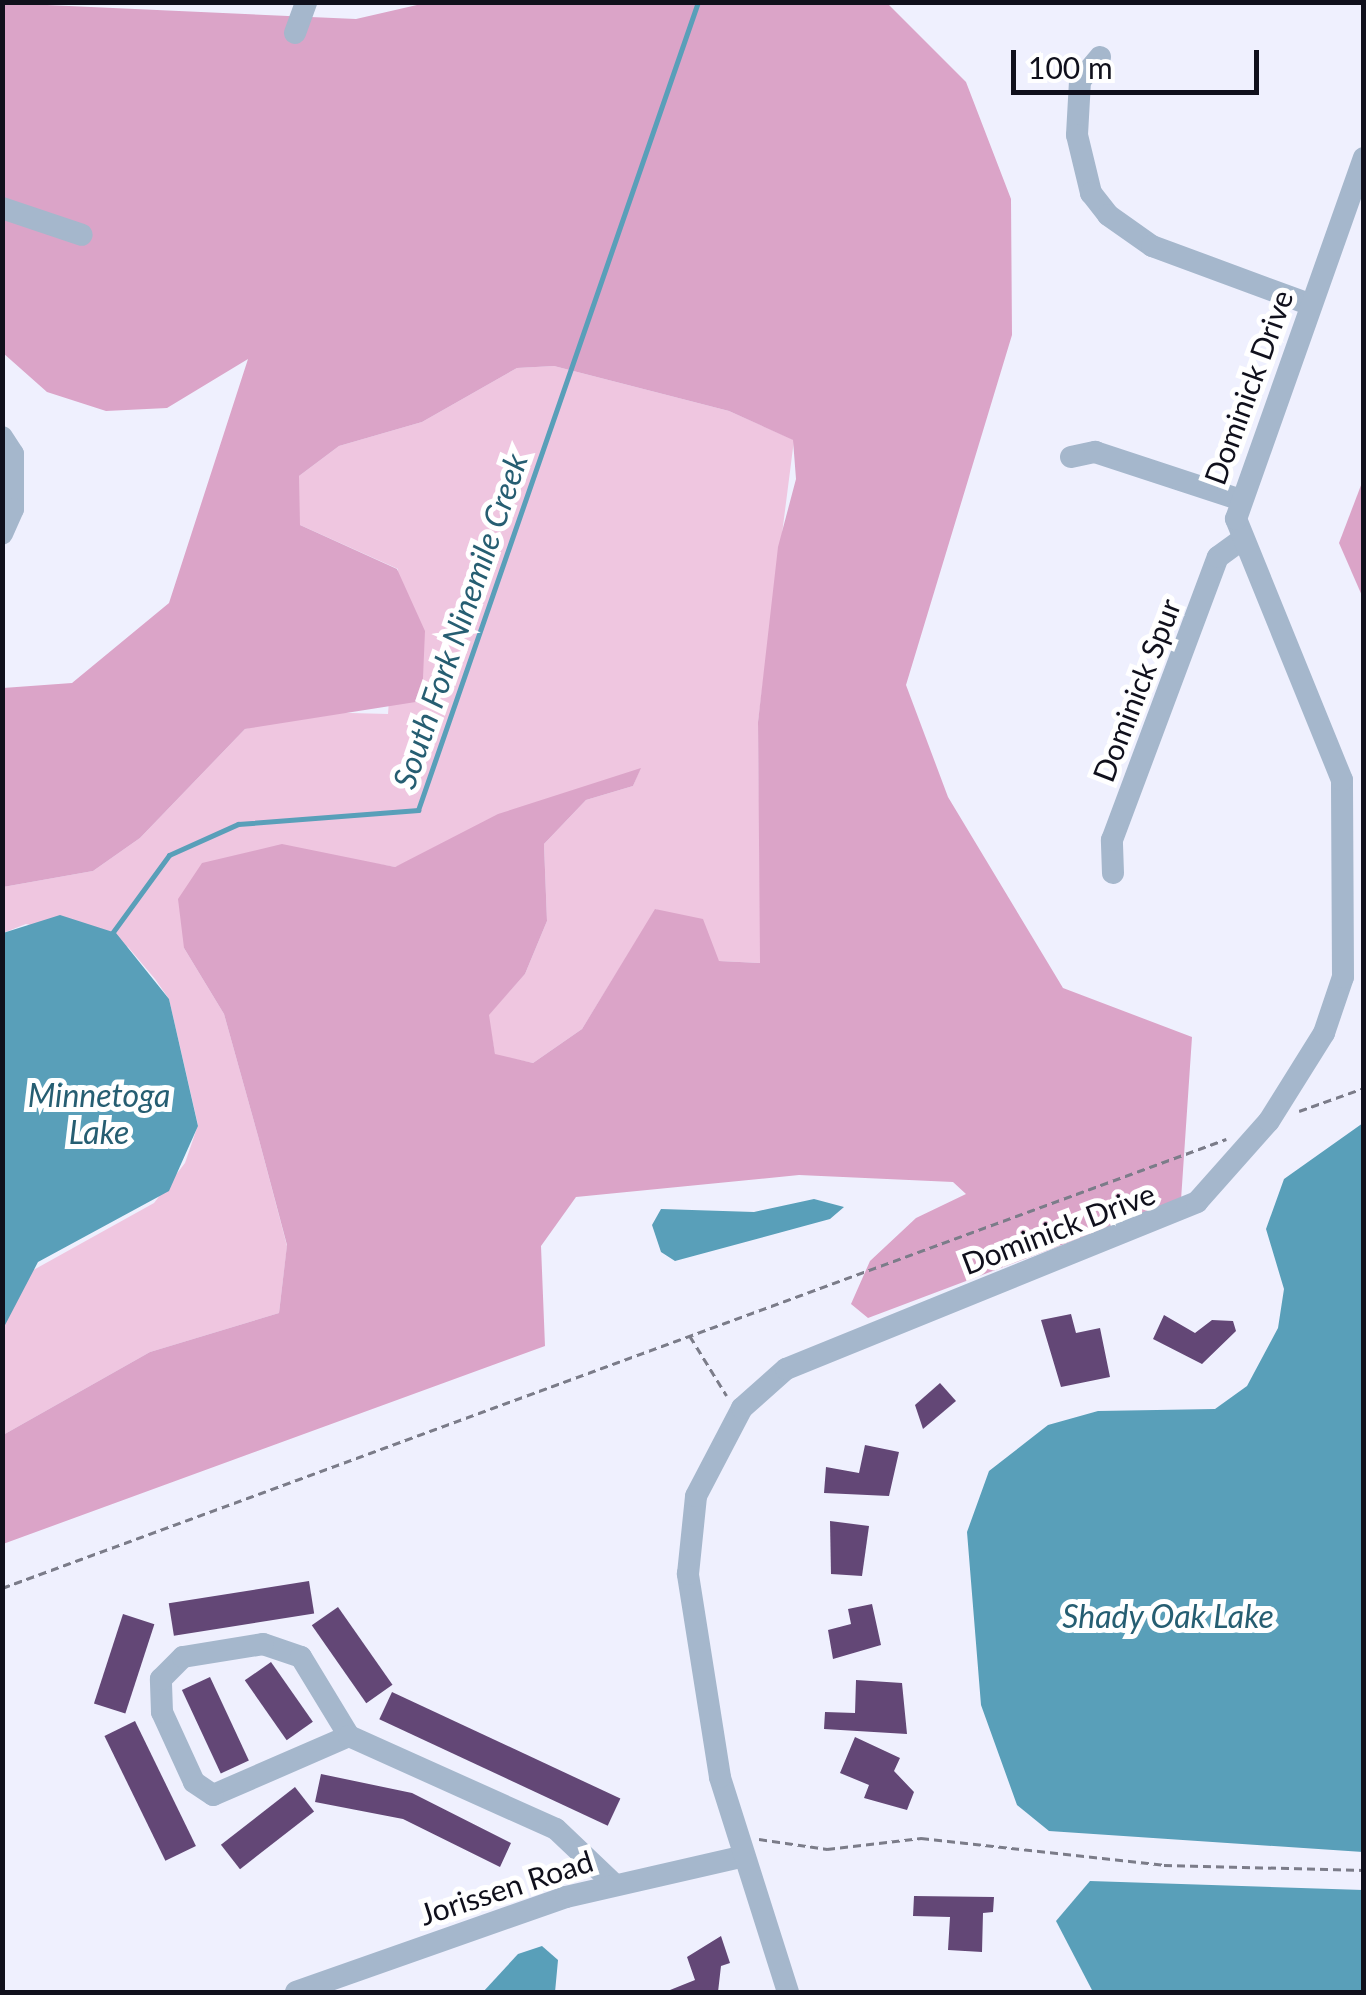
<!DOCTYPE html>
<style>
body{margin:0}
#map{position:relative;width:1366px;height:1995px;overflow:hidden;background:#eff0fe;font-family:Lato,sans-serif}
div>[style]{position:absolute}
.green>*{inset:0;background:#efc6e0}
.forest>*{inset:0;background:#dba4c8}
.water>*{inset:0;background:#599fb9}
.stream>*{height:5px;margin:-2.5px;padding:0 2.5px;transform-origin:2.5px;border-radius:2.5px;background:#599fb9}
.building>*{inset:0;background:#634776;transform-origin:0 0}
.path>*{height:2.5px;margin-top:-1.25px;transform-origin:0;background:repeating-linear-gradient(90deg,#7b7c89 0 8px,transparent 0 13px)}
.minor>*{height:22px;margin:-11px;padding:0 11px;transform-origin:11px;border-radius:11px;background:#a5b7cc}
span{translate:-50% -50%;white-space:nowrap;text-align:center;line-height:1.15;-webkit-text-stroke:10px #fff;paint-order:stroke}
.street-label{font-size:30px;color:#10101c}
.water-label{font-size:32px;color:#265e72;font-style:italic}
.frame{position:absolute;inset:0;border:5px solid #10101c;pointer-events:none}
.scale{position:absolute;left:1011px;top:50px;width:248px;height:45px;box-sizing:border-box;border:5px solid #10101c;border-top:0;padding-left:12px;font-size:30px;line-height:35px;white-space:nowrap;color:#10101c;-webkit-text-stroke:8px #fff;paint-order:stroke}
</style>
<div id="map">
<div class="green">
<div style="clip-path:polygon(554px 366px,729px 411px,794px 440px,758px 722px,761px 963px,719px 961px,656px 909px,582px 1029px,533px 1063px,495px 1055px,488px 1015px,525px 974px,547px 921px,544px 844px,586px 800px,633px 786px,640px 769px,395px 867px,348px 859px,184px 948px,224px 1014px,258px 1136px,287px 1246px,279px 1313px,150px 1352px,3px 1435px,2px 1329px,28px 1273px,154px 1203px,185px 1163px,198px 1125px,169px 999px,155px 979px,128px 947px,26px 924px,3px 933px,3px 887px,93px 871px,140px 838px,245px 729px,314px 712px,388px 714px,398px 569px,289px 520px,299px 476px,339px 446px,422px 422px,517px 368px)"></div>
</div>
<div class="forest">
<div style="clip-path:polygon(430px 2px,887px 3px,966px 82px,1011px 199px,1012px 335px,906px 685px,948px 797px,1063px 988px,1192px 1037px,1181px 1200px,868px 1318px,851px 1304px,870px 1261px,916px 1218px,966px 1194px,953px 1182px,799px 1175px,576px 1197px,541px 1246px,545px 1346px,3px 1544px,3px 1435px,150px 1352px,279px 1313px,287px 1245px,258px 1136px,224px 1014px,184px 948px,178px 899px,202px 863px,282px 844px,395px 867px,498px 814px,641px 768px,633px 786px,586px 800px,544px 844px,547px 921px,525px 974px,489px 1015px,495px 1054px,533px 1063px,582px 1029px,655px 909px,703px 919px,719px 961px,760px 963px,758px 722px,778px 547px,796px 479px,793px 440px,729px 411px,554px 366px,517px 368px,422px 422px,339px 446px,299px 476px,300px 525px,397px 569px,425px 631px,422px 701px,245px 729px,140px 838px,93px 871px,3px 887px,3px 688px,72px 683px,169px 603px,248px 359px,167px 408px,106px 411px,47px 392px,3px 353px,3px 3px,356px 19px)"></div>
<div style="clip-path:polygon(1363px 480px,1363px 598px,1339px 543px)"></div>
</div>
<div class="water">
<div style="clip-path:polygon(60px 915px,116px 933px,169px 999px,198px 1126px,169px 1191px,38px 1262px,3px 1329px,3px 933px)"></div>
<div style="clip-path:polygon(1363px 1123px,1363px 1852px,1049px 1831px,1017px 1805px,981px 1705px,967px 1532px,989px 1471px,1048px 1425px,1098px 1411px,1215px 1409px,1247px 1386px,1278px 1328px,1284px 1289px,1266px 1229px,1284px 1179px)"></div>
<div style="clip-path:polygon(814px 1199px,844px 1207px,830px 1219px,675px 1261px,661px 1252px,652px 1225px,661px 1209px,754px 1212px)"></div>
<div style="clip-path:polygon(1090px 1881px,1363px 1890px,1363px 1992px,1093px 1992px,1056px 1921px)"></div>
<div style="clip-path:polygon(542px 1946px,558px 1960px,555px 1992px,483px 1992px,518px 1954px)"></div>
</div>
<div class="stream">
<div style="left:110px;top:936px;width:100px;rotate:-53.9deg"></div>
<div style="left:169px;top:855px;width:76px;rotate:-24.2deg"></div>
<div style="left:238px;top:824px;width:181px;rotate:-4.4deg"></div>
<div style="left:418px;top:810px;width:855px;rotate:-70.89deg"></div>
</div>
<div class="building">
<div style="clip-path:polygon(1071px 1314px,1076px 1333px,1100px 1328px,1110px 1377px,1061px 1387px,1041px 1320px)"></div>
<div style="clip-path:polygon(1164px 1315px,1195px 1333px,1212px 1320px,1233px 1321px,1236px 1331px,1202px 1364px,1153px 1339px)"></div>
<div style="clip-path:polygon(940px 1383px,956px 1401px,923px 1429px,915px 1405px)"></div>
<div style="clip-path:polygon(865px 1445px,899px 1452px,889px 1496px,824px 1493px,826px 1467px,859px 1473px)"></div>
<div style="clip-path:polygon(830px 1521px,869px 1526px,862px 1576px,831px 1574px)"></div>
<div style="left:309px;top:1581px;width:33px;height:142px;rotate:81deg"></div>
<div style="clip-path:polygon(872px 1604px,881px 1645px,833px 1659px,828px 1630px,851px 1624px,848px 1609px)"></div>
<div style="left:338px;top:1607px;width:95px;height:32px;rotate:55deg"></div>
<div style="left:123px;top:1614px;width:33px;height:94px;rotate:18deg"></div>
<div style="left:271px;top:1662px;width:73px;height:32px;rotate:55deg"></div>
<div style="left:210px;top:1677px;width:92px;height:31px;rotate:65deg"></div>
<div style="clip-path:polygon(856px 1680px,902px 1683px,907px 1734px,824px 1729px,825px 1712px,855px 1713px)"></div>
<div style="left:392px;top:1692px;width:252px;height:30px;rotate:25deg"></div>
<div style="left:135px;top:1721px;width:139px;height:34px;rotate:64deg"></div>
<div style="clip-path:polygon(855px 1737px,900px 1758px,894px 1771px,914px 1792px,907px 1810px,864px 1798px,869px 1785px,840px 1773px)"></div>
<div style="clip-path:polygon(321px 1774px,412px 1793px,511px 1843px,500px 1867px,403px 1819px,315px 1802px)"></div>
<div style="left:295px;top:1787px;width:31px;height:94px;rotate:52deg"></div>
<div style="clip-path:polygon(914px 1896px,994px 1897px,993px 1912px,983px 1913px,982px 1952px,948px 1950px,950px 1917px,913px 1916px)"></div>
<div style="clip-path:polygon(721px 1936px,730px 1963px,721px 1966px,718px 1992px,665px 1992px,695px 1980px,687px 1957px)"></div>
</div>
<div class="path">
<div style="left:1299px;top:1111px;width:69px;rotate:-19.5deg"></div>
<div style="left:690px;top:1336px;width:70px;rotate:58.3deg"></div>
<div style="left:2px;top:1588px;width:1304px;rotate:-20.14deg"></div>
<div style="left:759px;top:1839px;width:69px;rotate:8.4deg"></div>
<div style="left:827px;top:1849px;width:95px;rotate:-6.7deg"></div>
<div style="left:921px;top:1838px;width:244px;rotate:6.3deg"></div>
<div style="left:1164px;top:1865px;width:200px;rotate:1.4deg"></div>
</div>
<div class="minor">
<div style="left:295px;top:33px;width:33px;rotate:-70deg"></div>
<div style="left:1100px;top:57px;width:31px;rotate:130deg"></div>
<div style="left:1080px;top:81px;width:54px;rotate:93.2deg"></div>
<div style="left:1077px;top:135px;width:60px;rotate:76.4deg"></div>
<div style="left:1091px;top:193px;width:28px;rotate:52deg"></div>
<div style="left:1108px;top:215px;width:54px;rotate:35.2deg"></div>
<div style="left:1152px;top:246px;width:167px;rotate:20.3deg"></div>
<div style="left:2px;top:208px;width:84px;rotate:18.6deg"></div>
<div style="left:2px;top:437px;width:20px;rotate:57deg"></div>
<div style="left:13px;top:454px;width:55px;rotate:90deg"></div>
<div style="left:13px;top:509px;width:27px;rotate:114deg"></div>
<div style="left:1071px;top:457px;width:25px;rotate:-12deg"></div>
<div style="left:1095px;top:452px;width:151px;rotate:18.2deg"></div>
<div style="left:1113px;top:873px;width:33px;rotate:-92deg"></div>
<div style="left:1112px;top:840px;width:302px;rotate:-69.5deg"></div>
<div style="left:1218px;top:557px;width:29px;rotate:-36deg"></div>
<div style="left:263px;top:1644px;width:40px;rotate:18.9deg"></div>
<div style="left:301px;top:1657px;width:92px;rotate:58.7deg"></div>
<div style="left:349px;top:1736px;width:148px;rotate:156.5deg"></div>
<div style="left:213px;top:1795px;width:23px;rotate:-146deg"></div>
<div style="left:194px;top:1782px;width:77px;rotate:-114.6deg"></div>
<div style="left:162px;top:1712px;width:33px;rotate:-92deg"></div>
<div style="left:161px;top:1679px;width:31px;rotate:-45deg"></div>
<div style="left:183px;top:1657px;width:81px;rotate:-9.2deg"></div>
<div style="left:349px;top:1736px;width:227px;rotate:24.2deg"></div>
<div style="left:556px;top:1829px;width:79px;rotate:43.5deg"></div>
<div style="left:296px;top:1992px;width:286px;rotate:-19.4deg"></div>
<div style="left:566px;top:1897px;width:179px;rotate:-12.9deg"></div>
<div style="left:788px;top:1992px;width:225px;rotate:-107.6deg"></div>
<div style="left:720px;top:1777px;width:206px;rotate:-99deg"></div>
<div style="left:688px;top:1574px;width:78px;rotate:-84.1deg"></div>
<div style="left:696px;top:1496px;width:99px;rotate:-62.4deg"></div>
<div style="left:742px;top:1408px;width:59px;rotate:-41.6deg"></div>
<div style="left:786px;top:1369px;width:444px;rotate:-22.1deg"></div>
<div style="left:1197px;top:1202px;width:108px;rotate:-48.4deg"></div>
<div style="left:1269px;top:1121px;width:104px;rotate:-58deg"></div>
<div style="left:1324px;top:1033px;width:59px;rotate:-71.3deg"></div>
<div style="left:1343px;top:977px;width:197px;rotate:-90.3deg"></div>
<div style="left:1342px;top:780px;width:282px;rotate:-112.1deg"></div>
<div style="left:1236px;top:519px;width:383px;rotate:-70.5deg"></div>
</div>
<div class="street-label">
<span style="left:1248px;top:387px;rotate:-70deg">Dominick Drive</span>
<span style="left:1136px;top:690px;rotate:-69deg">Dominick Spur</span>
<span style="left:1058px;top:1228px;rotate:-21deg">Dominick Drive</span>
<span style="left:506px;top:1887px;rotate:-18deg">Jorissen Road</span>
</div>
<div class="water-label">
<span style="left:460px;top:621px;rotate:-71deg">South Fork Ninemile Creek</span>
<span style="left:99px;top:1114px">Minnetoga<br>Lake</span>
<span style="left:1168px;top:1616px">Shady Oak Lake</span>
</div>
<div class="frame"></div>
<div class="scale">100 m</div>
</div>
